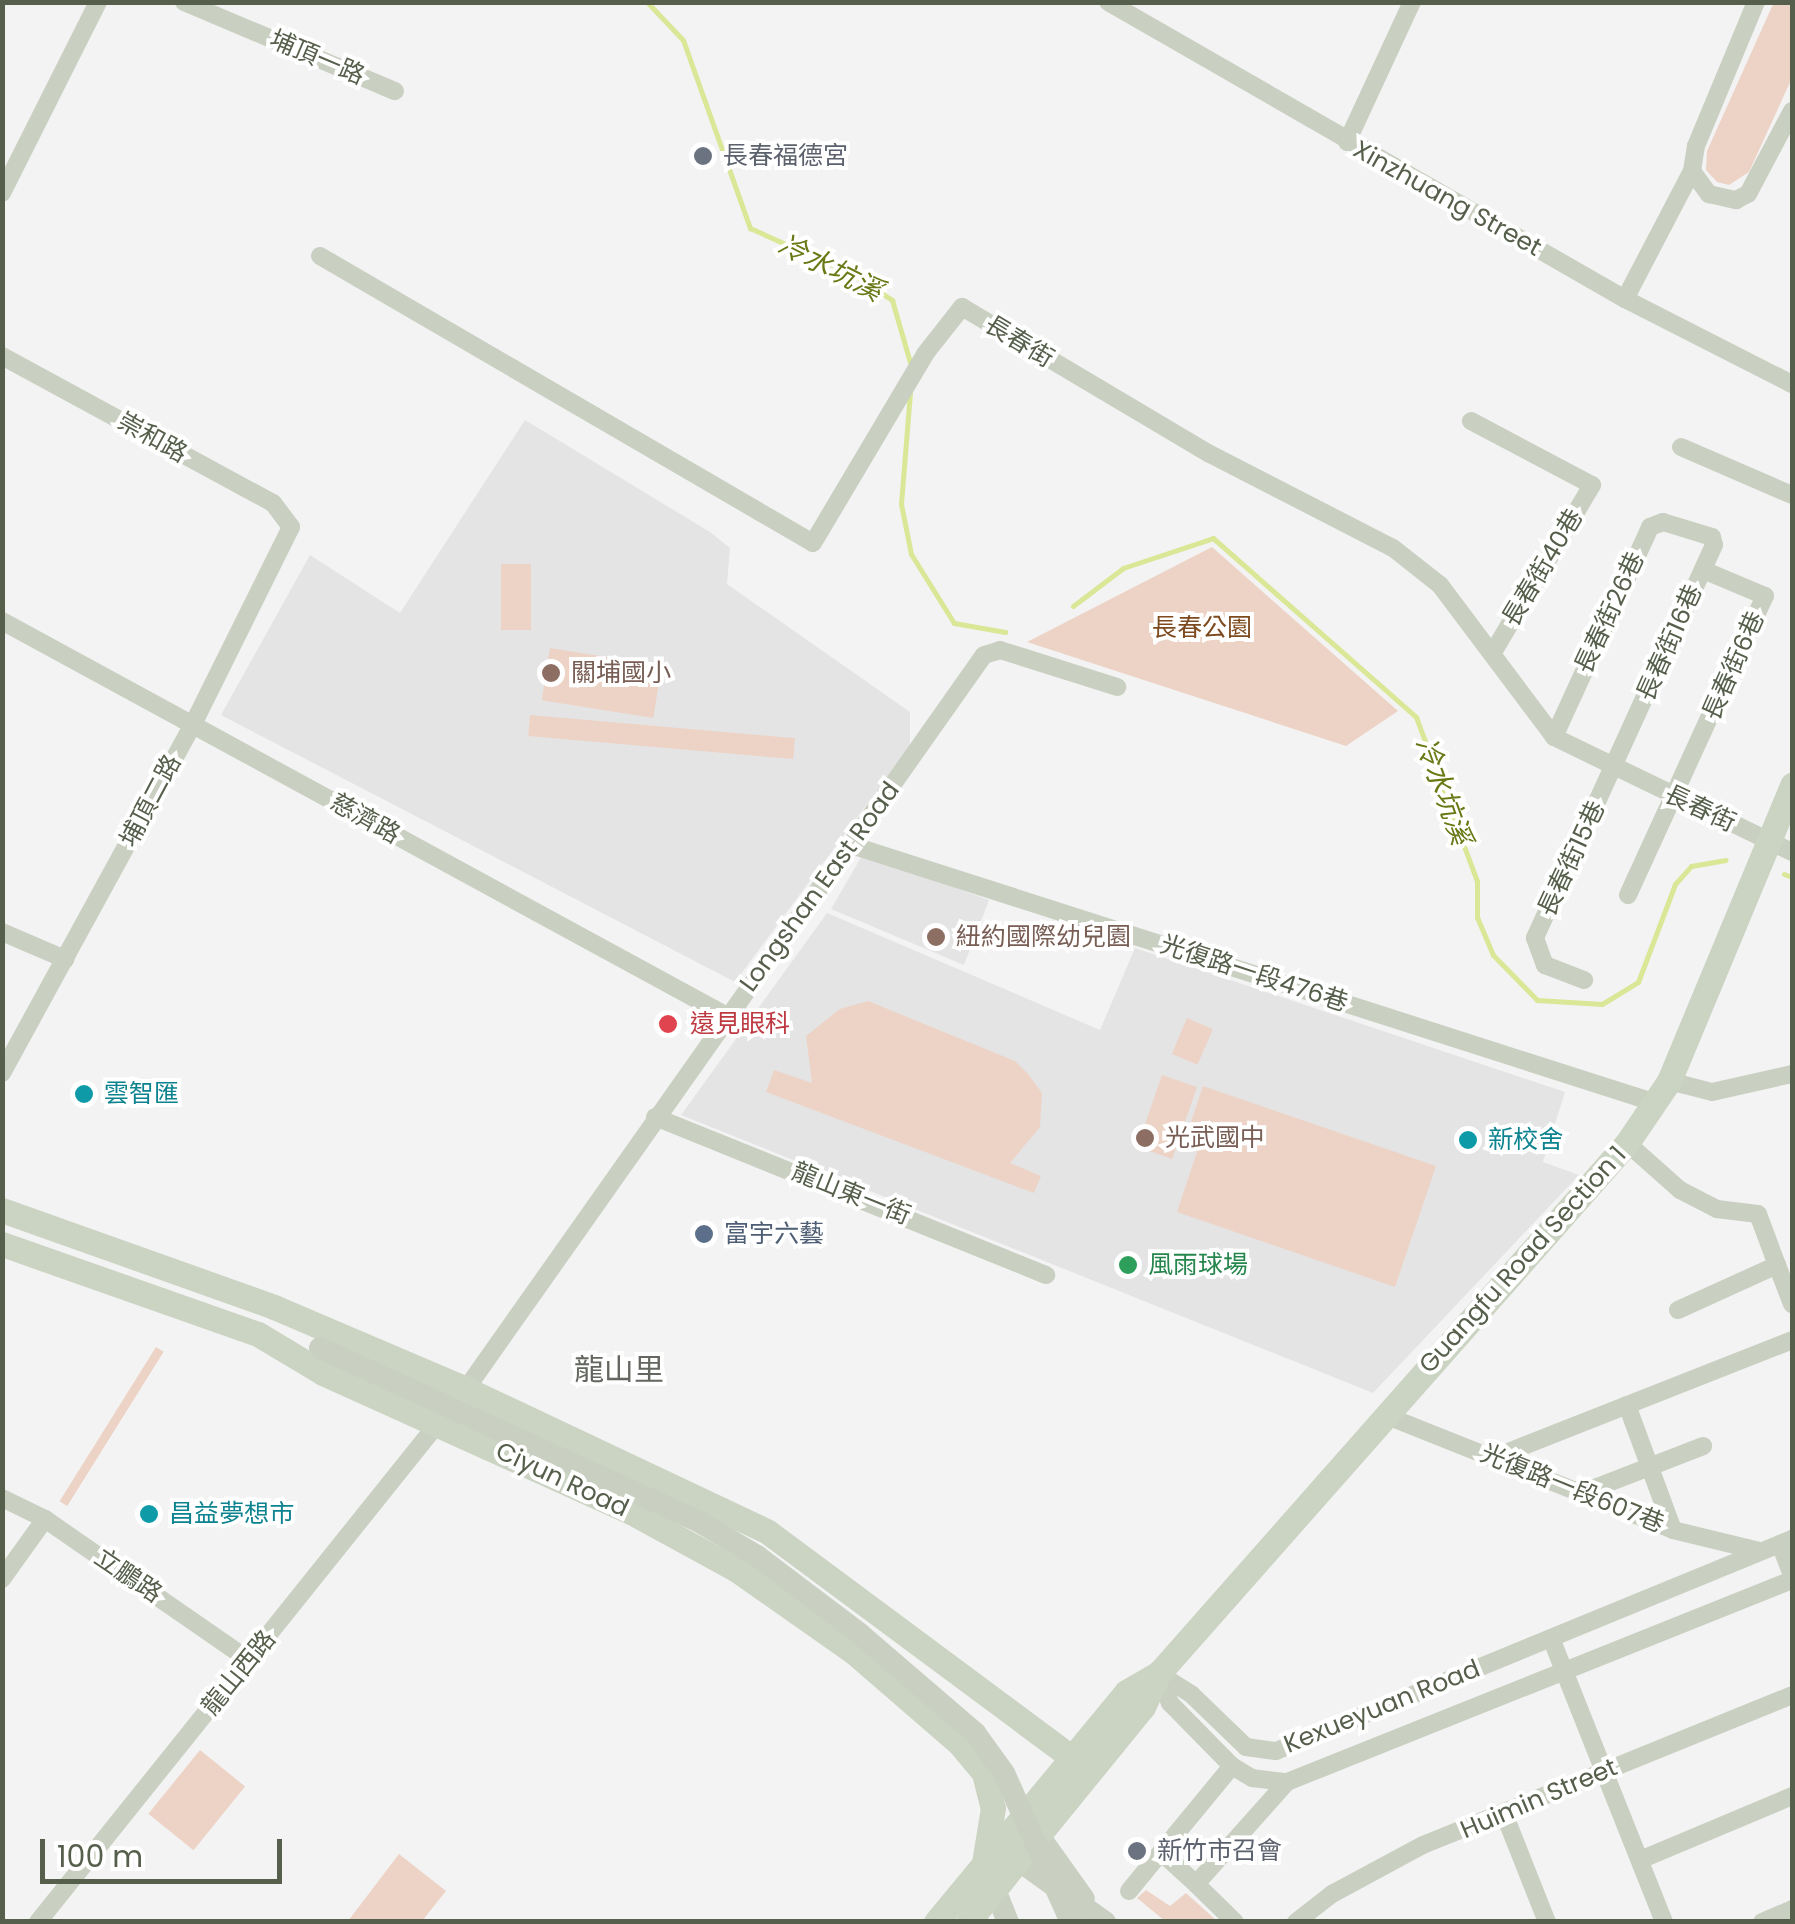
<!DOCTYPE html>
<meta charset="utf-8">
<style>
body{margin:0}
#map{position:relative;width:1795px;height:1924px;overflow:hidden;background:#f3f3f4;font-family:Poppins,"Noto Sans TC",sans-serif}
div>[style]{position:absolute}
.education>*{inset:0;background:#e4e4e5}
.green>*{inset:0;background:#edd3c5;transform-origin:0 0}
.stream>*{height:5px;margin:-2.5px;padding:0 2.5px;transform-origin:2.5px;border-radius:2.5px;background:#d9e796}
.minor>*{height:18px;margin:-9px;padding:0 9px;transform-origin:9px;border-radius:9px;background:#cad0c1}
.tertiary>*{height:22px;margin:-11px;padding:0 11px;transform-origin:11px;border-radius:11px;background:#cad0c1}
.secondary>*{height:25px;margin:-12.5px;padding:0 12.5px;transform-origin:12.5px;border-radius:12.5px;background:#cbd4c2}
.tertiary-bridge>*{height:22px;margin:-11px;padding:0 11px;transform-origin:11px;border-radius:11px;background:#cad0c1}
.dots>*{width:28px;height:28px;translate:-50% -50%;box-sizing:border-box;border:5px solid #fff;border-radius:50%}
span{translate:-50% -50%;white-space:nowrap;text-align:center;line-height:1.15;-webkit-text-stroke:8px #fff;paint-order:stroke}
.street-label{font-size:25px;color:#565f4b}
.worship-label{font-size:25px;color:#5b616d}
.left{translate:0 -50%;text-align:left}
.park-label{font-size:25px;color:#7d4a1f}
.education-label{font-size:25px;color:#785e54}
.health-label{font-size:25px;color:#be3a42}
.culture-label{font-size:25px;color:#0d838f}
.service-label{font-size:25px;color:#4e5e75}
.leisure-label{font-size:25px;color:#27864d}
.water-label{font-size:28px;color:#687915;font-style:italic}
.quarter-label{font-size:30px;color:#63675f}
.frame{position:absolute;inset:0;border:5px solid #565f4b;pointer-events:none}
.scale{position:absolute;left:40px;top:1839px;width:242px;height:45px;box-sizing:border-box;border:5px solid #565f4b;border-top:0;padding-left:12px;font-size:30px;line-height:35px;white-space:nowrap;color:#565f4b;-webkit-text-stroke:8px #fff;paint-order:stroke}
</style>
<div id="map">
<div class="education">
<div style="clip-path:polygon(525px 420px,710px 532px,730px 548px,727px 584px,910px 712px,910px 746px,735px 982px,221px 715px,310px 555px,400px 613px)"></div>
<div style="clip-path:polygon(863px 854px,989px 900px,964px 965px,831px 909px)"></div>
<div style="clip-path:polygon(827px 913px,1100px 1030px,1135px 948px,1565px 1092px,1543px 1162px,1579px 1175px,1373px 1393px,681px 1115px)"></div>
</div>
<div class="green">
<div style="clip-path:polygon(1774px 2px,1792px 3px,1792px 78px,1749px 172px,1729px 185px,1717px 182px,1706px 170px,1707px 151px)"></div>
<div style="clip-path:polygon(1212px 547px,1398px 711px,1346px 746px,1027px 642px)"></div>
<div style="left:501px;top:564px;width:30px;height:66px"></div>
<div style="left:550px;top:648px;width:113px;height:53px;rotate:9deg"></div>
<div style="left:530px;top:715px;width:266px;height:21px;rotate:5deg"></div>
<div style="clip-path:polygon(868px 1001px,1015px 1061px,1028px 1074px,1042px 1093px,1040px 1127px,1010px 1163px,1041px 1176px,1034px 1193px,766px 1092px,774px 1070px,812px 1083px,806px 1036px,840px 1009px)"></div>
<div style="left:1187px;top:1018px;width:28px;height:39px;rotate:23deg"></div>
<div style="left:1162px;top:1075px;width:37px;height:76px;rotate:19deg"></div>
<div style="clip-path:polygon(1203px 1086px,1436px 1166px,1395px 1287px,1177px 1212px,1202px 1137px,1188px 1131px)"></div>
<div style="left:156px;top:1347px;width:9px;height:182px;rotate:32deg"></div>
<div style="left:200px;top:1750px;width:58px;height:82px;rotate:39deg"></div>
<div style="clip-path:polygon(399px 1854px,446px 1891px,422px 1921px,348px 1921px)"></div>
<div style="clip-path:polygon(1146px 1890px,1170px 1906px,1186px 1893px,1217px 1921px,1165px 1921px,1137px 1898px)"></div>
</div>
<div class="stream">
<div style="left:647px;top:2px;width:52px;rotate:46.5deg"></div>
<div style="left:683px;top:40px;width:200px;rotate:70.4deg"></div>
<div style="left:750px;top:228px;width:112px;rotate:24.3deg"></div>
<div style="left:852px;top:274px;width:48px;rotate:33deg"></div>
<div style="left:892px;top:300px;width:69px;rotate:73.9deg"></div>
<div style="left:910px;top:392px;width:112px;rotate:94.6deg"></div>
<div style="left:901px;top:504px;width:51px;rotate:78.7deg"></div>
<div style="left:911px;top:554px;width:81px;rotate:58.1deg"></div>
<div style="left:954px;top:623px;width:52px;rotate:10deg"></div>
<div style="left:1073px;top:606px;width:63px;rotate:-37.2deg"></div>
<div style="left:1123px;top:568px;width:95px;rotate:-18.4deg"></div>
<div style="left:1213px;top:538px;width:271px;rotate:41.4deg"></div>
<div style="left:1416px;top:717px;width:175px;rotate:69.6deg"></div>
<div style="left:1477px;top:881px;width:36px;rotate:90deg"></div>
<div style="left:1477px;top:917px;width:41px;rotate:67.2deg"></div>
<div style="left:1493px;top:955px;width:63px;rotate:45.6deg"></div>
<div style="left:1537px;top:1000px;width:65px;rotate:3.5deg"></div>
<div style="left:1602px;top:1004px;width:42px;rotate:-31.4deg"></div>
<div style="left:1638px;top:982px;width:105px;rotate:-69.3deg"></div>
<div style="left:1675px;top:884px;width:24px;rotate:-48deg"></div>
<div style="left:1691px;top:866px;width:35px;rotate:-10deg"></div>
<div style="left:1784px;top:874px;width:9px;rotate:21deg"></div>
</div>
<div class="minor">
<div style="left:184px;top:2px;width:229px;rotate:22.9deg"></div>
<div style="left:1108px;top:2px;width:596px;rotate:29.88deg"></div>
<div style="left:1625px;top:299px;width:187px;rotate:27deg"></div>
<div style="left:1347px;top:142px;width:154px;rotate:-65.1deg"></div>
<div style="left:1692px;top:171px;width:29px;rotate:54deg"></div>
<div style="left:1709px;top:194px;width:28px;rotate:13deg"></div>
<div style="left:1736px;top:200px;width:13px;rotate:-27deg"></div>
<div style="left:1748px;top:194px;width:94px;rotate:-62.1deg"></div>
<div style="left:2px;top:193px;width:214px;rotate:-63.3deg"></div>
<div style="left:320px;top:256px;width:570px;rotate:30.21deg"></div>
<div style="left:813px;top:543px;width:220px;rotate:-59.3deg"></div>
<div style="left:925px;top:354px;width:60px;rotate:-51.8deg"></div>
<div style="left:962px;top:307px;width:288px;rotate:30.7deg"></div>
<div style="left:1210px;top:454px;width:206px;rotate:27.2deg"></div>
<div style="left:1393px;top:548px;width:60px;rotate:38.2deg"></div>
<div style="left:1440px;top:585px;width:190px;rotate:53.1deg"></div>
<div style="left:1554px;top:737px;width:264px;rotate:25.8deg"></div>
<div style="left:1625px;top:299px;width:144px;rotate:-62.4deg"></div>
<div style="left:1692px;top:171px;width:25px;rotate:-81deg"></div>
<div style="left:1696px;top:146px;width:156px;rotate:-67.4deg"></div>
<div style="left:2px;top:356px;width:308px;rotate:28.5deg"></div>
<div style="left:273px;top:503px;width:30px;rotate:53deg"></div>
<div style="left:291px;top:527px;width:222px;rotate:116.4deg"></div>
<div style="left:192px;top:726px;width:396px;rotate:118.7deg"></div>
<div style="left:1471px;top:421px;width:137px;rotate:27.9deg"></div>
<div style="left:1592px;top:485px;width:193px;rotate:120.6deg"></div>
<div style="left:1681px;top:447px;width:121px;rotate:23.4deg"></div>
<div style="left:2px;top:621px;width:826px;rotate:28.58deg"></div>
<div style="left:1554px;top:737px;width:231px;rotate:-65.4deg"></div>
<div style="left:1650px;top:527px;width:14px;rotate:-21deg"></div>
<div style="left:1663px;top:522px;width:51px;rotate:17deg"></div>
<div style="left:1712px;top:537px;width:8px;rotate:76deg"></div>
<div style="left:1714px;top:545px;width:432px;rotate:114.5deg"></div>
<div style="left:1535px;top:938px;width:29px;rotate:70deg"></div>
<div style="left:1545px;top:965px;width:42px;rotate:21deg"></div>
<div style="left:851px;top:845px;width:845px;rotate:17.77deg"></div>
<div style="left:1628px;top:895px;width:329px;rotate:-65.4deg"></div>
<div style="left:1765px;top:596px;width:67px;rotate:-157.2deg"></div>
<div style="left:2px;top:932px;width:69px;rotate:23.2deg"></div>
<div style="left:1669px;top:1081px;width:44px;rotate:14.3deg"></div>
<div style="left:1712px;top:1092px;width:82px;rotate:-12.7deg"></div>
<div style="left:655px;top:1117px;width:422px;rotate:22deg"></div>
<div style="left:1627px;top:1143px;width:71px;rotate:41.6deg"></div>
<div style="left:1680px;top:1190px;width:42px;rotate:27.2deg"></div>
<div style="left:1717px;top:1209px;width:41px;rotate:7deg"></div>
<div style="left:1758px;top:1214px;width:54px;rotate:69.6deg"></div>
<div style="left:1678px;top:1310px;width:109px;rotate:-24.4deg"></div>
<div style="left:1777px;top:1265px;width:42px;rotate:69deg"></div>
<div style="left:466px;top:1389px;width:898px;rotate:-54.79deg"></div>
<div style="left:984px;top:655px;width:17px;rotate:-17deg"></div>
<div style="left:1000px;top:650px;width:123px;rotate:17.5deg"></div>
<div style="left:1627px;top:1405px;width:133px;rotate:69.8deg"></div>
<div style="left:1387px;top:1416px;width:308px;rotate:21.7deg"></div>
<div style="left:1673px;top:1530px;width:89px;rotate:13.7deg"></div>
<div style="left:1493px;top:1458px;width:321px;rotate:-21.5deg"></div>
<div style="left:1582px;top:1493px;width:130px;rotate:-21.2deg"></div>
<div style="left:2px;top:1498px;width:48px;rotate:26deg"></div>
<div style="left:45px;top:1519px;width:248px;rotate:34.7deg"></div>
<div style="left:1780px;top:1544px;width:34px;rotate:69deg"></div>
<div style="left:2px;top:1579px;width:74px;rotate:-54.4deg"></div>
<div style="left:1551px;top:1638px;width:306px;rotate:68.3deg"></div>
<div style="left:1159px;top:1673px;width:32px;rotate:70deg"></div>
<div style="left:1170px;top:1703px;width:88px;rotate:45.5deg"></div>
<div style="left:1232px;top:1766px;width:23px;rotate:31deg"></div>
<div style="left:1252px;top:1778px;width:35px;rotate:7deg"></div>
<div style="left:1287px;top:1782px;width:544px;rotate:-21.8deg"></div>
<div style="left:1159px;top:1674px;width:38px;rotate:32deg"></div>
<div style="left:1191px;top:1694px;width:76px;rotate:43.9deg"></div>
<div style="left:1246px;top:1747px;width:30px;rotate:8deg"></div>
<div style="left:1276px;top:1751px;width:558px;rotate:-22.34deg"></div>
<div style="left:1232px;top:1766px;width:112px;rotate:129.5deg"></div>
<div style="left:1161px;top:1852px;width:47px;rotate:42.4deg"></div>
<div style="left:1196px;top:1884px;width:137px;rotate:-48.3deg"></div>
<div style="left:1505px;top:1816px;width:114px;rotate:68.4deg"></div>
<div style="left:1640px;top:1860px;width:165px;rotate:-22.8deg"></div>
<div style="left:1196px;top:1884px;width:54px;rotate:44.3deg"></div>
<div style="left:1129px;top:1891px;width:50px;rotate:-50.6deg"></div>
<div style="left:38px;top:1922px;width:640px;rotate:-51.28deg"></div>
<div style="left:1296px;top:1922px;width:46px;rotate:-37.9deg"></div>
<div style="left:1332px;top:1894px;width:103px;rotate:-28.3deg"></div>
<div style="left:1423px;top:1845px;width:398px;rotate:-22.1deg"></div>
<div style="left:1762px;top:1922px;width:33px;rotate:-23deg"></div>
</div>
<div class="tertiary">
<div style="left:1039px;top:1836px;width:77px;rotate:54.5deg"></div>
<div style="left:1003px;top:1861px;width:15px;rotate:-4deg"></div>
<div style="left:1018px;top:1860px;width:107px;rotate:35.5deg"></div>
<div style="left:989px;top:1875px;width:51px;rotate:68deg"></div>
</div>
<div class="secondary">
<div style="left:2px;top:1210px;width:289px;rotate:19.6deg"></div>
<div style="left:274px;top:1307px;width:209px;rotate:23.1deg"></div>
<div style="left:466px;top:1389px;width:334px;rotate:25.3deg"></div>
<div style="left:768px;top:1532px;width:377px;rotate:36.6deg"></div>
<div style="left:2px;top:1244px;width:271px;rotate:19.4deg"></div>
<div style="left:258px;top:1334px;width:76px;rotate:31deg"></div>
<div style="left:323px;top:1373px;width:338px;rotate:24.3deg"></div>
<div style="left:631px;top:1512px;width:121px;rotate:28.7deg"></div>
<div style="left:737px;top:1570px;width:144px;rotate:35.1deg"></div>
<div style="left:855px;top:1653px;width:138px;rotate:40.9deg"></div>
<div style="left:959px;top:1743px;width:39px;rotate:50deg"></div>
<div style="left:984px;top:1773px;width:36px;rotate:76deg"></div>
<div style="left:993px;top:1808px;width:56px;rotate:99.3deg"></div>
<div style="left:936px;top:1922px;width:298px;rotate:-50.4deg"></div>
<div style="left:1126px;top:1692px;width:38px;rotate:-30deg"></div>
<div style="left:968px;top:1922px;width:277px;rotate:-50.9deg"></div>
<div style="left:1143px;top:1707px;width:38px;rotate:-65deg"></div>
<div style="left:1159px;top:1673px;width:707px;rotate:-48.55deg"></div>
<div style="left:1627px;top:1143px;width:75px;rotate:-55.9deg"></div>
<div style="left:1669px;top:1081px;width:321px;rotate:-67.4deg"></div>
</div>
<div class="tertiary-bridge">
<div style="left:320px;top:1348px;width:416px;rotate:24.6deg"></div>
<div style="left:698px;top:1521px;width:69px;rotate:30.7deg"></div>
<div style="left:757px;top:1556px;width:129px;rotate:37.1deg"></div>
<div style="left:860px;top:1634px;width:152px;rotate:40.7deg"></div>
<div style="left:975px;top:1733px;width:49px;rotate:54.1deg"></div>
<div style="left:1004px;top:1773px;width:163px;rotate:65.8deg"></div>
</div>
<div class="dots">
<div style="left:703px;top:156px;background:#6b7280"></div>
<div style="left:551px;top:673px;background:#8d6e63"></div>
<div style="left:936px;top:937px;background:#8d6e63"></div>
<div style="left:668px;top:1024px;background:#e0444e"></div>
<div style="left:84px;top:1094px;background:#0f9aa8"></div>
<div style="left:1145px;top:1138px;background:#8d6e63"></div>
<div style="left:1468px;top:1140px;background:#0f9aa8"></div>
<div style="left:704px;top:1234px;background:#5c6f8a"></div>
<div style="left:1128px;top:1265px;background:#2e9e5b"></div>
<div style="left:149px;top:1514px;background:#0f9aa8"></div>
<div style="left:1137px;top:1851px;background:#6b7280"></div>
</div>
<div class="street-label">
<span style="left:317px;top:58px;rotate:23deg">埔頂一路</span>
<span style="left:1447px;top:199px;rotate:29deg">Xinzhuang Street</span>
<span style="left:1019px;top:342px;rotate:31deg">長春街</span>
<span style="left:152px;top:438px;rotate:29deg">崇和路</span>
<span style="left:1543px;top:568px;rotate:-59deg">長春街40巷</span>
<span style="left:1610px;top:613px;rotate:-65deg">長春街26巷</span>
<span style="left:1670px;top:643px;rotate:-66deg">長春街16巷</span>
<span style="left:1734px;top:666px;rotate:-66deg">長春街6巷</span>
<span style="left:151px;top:801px;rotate:-62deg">埔頂二路</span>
<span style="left:1700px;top:809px;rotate:25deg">長春街</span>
<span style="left:365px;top:819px;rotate:29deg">慈濟路</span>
<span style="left:1572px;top:859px;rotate:-65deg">長春街15巷</span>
<span style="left:820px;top:887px;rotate:-54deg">Longshan East Road</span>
<span style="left:1254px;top:974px;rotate:18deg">光復路一段476巷</span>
<span style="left:851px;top:1194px;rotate:22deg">龍山東一街</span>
<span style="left:1523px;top:1260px;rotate:-48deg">Guangfu Road Section 1</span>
<span style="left:562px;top:1480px;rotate:25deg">Ciyun Road</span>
<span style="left:1572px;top:1489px;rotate:22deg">光復路一段607巷</span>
<span style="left:128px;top:1576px;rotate:34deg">立鵬路</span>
<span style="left:239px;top:1673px;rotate:-51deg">龍山西路</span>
<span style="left:1382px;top:1707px;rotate:-22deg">Kexueyuan Road</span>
<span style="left:1539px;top:1799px;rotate:-23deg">Huimin Street</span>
</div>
<div class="worship-label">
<span class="left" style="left:723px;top:156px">長春福德宮</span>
<span class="left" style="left:1157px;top:1851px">新竹市召會</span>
</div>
<div class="park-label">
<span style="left:1202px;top:628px">長春公園</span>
</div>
<div class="education-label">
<span class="left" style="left:571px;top:673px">關埔國小</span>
<span class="left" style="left:956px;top:937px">紐約國際幼兒園</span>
<span class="left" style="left:1165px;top:1138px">光武國中</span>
</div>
<div class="health-label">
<span class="left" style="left:690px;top:1024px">遠見眼科</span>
</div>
<div class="culture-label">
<span class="left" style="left:104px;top:1094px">雲智匯</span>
<span class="left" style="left:1488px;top:1140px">新校舍</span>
<span class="left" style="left:169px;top:1514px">昌益夢想市</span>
</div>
<div class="service-label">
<span class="left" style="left:724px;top:1234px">富宇六藝</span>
</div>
<div class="leisure-label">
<span class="left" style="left:1148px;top:1265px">風雨球場</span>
</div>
<div class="water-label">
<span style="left:830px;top:268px;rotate:27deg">冷水坑溪</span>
<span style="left:1443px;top:791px;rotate:70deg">冷水坑溪</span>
</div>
<div class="quarter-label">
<span style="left:619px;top:1370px">龍山里</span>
</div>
<div class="frame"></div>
<div class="scale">100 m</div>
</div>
